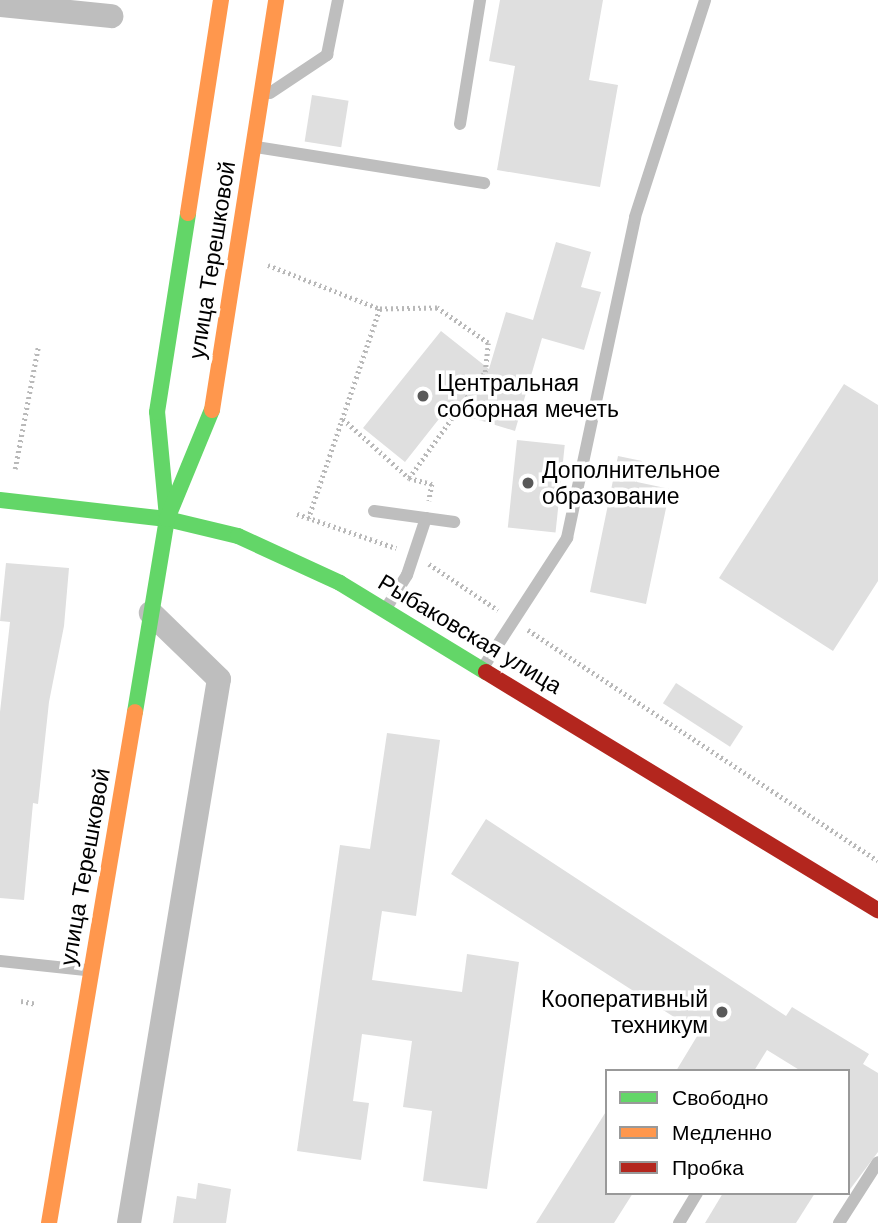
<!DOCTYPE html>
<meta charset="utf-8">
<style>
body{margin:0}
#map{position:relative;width:878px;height:1223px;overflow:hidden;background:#fff;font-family:Arial,sans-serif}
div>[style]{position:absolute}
.building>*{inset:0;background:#dfdfdf;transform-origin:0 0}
.path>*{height:4.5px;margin-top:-2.25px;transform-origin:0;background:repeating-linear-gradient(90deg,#b9b9b9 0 2px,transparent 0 5.5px)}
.lane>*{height:12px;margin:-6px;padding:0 6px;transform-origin:6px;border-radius:6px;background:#bebebe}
.street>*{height:24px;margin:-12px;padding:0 12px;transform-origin:12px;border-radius:12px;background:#bebebe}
.fast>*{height:16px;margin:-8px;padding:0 8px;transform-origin:8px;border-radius:8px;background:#63d668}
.slow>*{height:16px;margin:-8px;padding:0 8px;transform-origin:8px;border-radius:8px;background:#ff974d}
.jam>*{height:16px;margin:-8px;padding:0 8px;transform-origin:8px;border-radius:8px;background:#b3261e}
.dots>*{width:19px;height:19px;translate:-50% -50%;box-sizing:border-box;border:4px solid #fff;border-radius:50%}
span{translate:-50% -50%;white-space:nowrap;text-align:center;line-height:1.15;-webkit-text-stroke:7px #fff;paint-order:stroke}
.street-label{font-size:23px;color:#000}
.poi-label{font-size:23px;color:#000}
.left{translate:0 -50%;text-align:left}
.right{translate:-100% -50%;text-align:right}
.legend{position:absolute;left:605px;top:1069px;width:245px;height:126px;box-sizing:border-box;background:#fff;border:2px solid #999;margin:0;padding:9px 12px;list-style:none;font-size:21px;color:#000}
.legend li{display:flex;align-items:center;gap:14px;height:35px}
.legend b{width:35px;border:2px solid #999}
</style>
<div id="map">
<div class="building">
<div style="clip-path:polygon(500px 0,603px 0,589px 80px,618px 85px,600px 187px,497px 170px,515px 66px,489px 61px)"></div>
<div style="left:312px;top:95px;width:37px;height:47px;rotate:9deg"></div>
<div style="clip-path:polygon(556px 242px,591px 252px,581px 287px,601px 292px,584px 350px,542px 338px,515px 431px,446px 410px,405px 462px,363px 428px,441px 331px,489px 369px,506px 312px,533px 320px)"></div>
<div style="clip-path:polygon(844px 384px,878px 405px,878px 581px,833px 651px,719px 578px)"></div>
<div style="left:517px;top:440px;width:48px;height:88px;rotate:6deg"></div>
<div style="clip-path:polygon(618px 456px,642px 461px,637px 482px,670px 489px,646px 604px,590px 592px)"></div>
<div style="clip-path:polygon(6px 563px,69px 568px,64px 626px,49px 702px,38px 804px,33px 803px,24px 900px,0 898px,0 712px,10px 622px,0 621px)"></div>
<div style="left:676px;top:683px;width:80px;height:24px;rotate:33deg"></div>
<div style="clip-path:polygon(387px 733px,440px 740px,416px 916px,382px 911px,372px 980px,462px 992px,467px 954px,519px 962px,487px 1189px,423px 1181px,432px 1111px,403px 1107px,412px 1041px,362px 1034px,353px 1101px,369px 1103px,361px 1160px,297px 1151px,340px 845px,370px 849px)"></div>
<div style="clip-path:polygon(486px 819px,786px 1016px,792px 1007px,869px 1054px,863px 1064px,878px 1073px,878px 1152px,848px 1192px,848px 1071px,801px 1071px,767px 1050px,754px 1071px,676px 1071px,699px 1033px,451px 874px)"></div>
<div style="clip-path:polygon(607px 1110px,607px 1193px,633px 1193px,614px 1223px,536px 1223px)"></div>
<div style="clip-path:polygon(198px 1183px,231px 1189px,226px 1223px,173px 1223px,177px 1196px,196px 1199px)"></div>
<div style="clip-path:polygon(723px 1193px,815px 1193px,796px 1223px,705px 1223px)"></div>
</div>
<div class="path">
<div style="left:268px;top:265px;width:120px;rotate:21.4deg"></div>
<div style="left:380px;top:309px;width:221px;rotate:108.8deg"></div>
<div style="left:343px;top:419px;width:89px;rotate:41.8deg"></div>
<div style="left:409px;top:478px;width:130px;rotate:-54.4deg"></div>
<div style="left:485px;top:372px;width:29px;rotate:-84deg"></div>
<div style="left:488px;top:343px;width:62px;rotate:-145.5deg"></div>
<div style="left:437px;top:308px;width:57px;rotate:179deg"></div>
<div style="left:15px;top:469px;width:124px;rotate:-79.3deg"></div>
<div style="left:409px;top:478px;width:24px;rotate:15deg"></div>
<div style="left:432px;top:484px;width:17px;rotate:100deg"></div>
<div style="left:297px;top:514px;width:105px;rotate:19deg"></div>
<div style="left:429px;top:564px;width:83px;rotate:33.7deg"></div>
<div style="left:528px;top:630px;width:419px;rotate:33.4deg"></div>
<div style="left:21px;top:1001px;width:16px;rotate:11deg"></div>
</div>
<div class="lane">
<div style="left:270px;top:93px;width:69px;rotate:-33.7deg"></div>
<div style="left:327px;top:55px;width:56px;rotate:-78.7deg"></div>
<div style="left:460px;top:124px;width:126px;rotate:-80.8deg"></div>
<div style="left:256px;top:147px;width:231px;rotate:9deg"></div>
<div style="left:374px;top:511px;width:81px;rotate:7.8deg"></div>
<div style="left:385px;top:610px;width:41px;rotate:-57.8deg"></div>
<div style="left:407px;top:575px;width:60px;rotate:-71.6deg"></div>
<div style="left:484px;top:666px;width:153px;rotate:-57deg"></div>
<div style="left:567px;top:538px;width:328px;rotate:-78deg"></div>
<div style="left:635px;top:217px;width:228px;rotate:-72.1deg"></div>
<div style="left:0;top:961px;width:86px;rotate:6deg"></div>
<div style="left:679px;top:1223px;width:35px;rotate:-59deg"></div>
<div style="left:839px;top:1223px;width:72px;rotate:-57.4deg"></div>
</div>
<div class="street">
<div style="left:0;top:5px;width:112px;rotate:5.7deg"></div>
<div style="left:129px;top:1223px;width:551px;rotate:-80.61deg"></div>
<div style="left:219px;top:679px;width:95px;rotate:-135.9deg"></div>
</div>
<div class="fast">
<div style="left:0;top:500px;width:168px;rotate:6.5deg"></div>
<div style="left:167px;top:519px;width:73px;rotate:13.5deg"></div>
<div style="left:238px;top:536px;width:112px;rotate:24.7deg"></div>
<div style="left:340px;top:583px;width:171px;rotate:31.4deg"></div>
<div style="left:167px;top:517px;width:105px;rotate:-95.4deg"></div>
<div style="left:157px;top:412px;width:201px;rotate:-81.1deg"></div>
<div style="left:135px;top:712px;width:196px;rotate:-80.6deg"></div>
<div style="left:167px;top:519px;width:118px;rotate:-67.6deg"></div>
</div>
<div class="slow">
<div style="left:188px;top:213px;width:216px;rotate:-81.2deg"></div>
<div style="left:212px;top:410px;width:415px;rotate:-81.1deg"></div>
<div style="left:49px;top:1223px;width:518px;rotate:-80.45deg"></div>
</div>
<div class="jam">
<div style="left:486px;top:672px;width:459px;rotate:31.3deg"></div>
</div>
<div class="dots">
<div style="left:423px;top:396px;background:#595959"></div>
<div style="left:528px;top:483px;background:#595959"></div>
<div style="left:722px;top:1012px;background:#595959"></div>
</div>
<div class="street-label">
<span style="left:212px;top:260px;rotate:-81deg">улица Терешковой</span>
<span style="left:470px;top:634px;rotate:31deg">Рыбаковская улица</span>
<span style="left:85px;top:867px;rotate:-80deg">улица Терешковой</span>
</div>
<div class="poi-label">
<span class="left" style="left:437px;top:396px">Центральная<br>соборная мечеть</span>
<span class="left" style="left:542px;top:483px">Дополнительное<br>образование</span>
<span class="right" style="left:708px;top:1012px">Кооперативный<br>техникум</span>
</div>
<ul class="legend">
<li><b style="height:9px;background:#63d668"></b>Свободно</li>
<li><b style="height:9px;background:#ff974d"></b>Медленно</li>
<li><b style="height:9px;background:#b3261e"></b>Пробка</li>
</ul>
</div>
